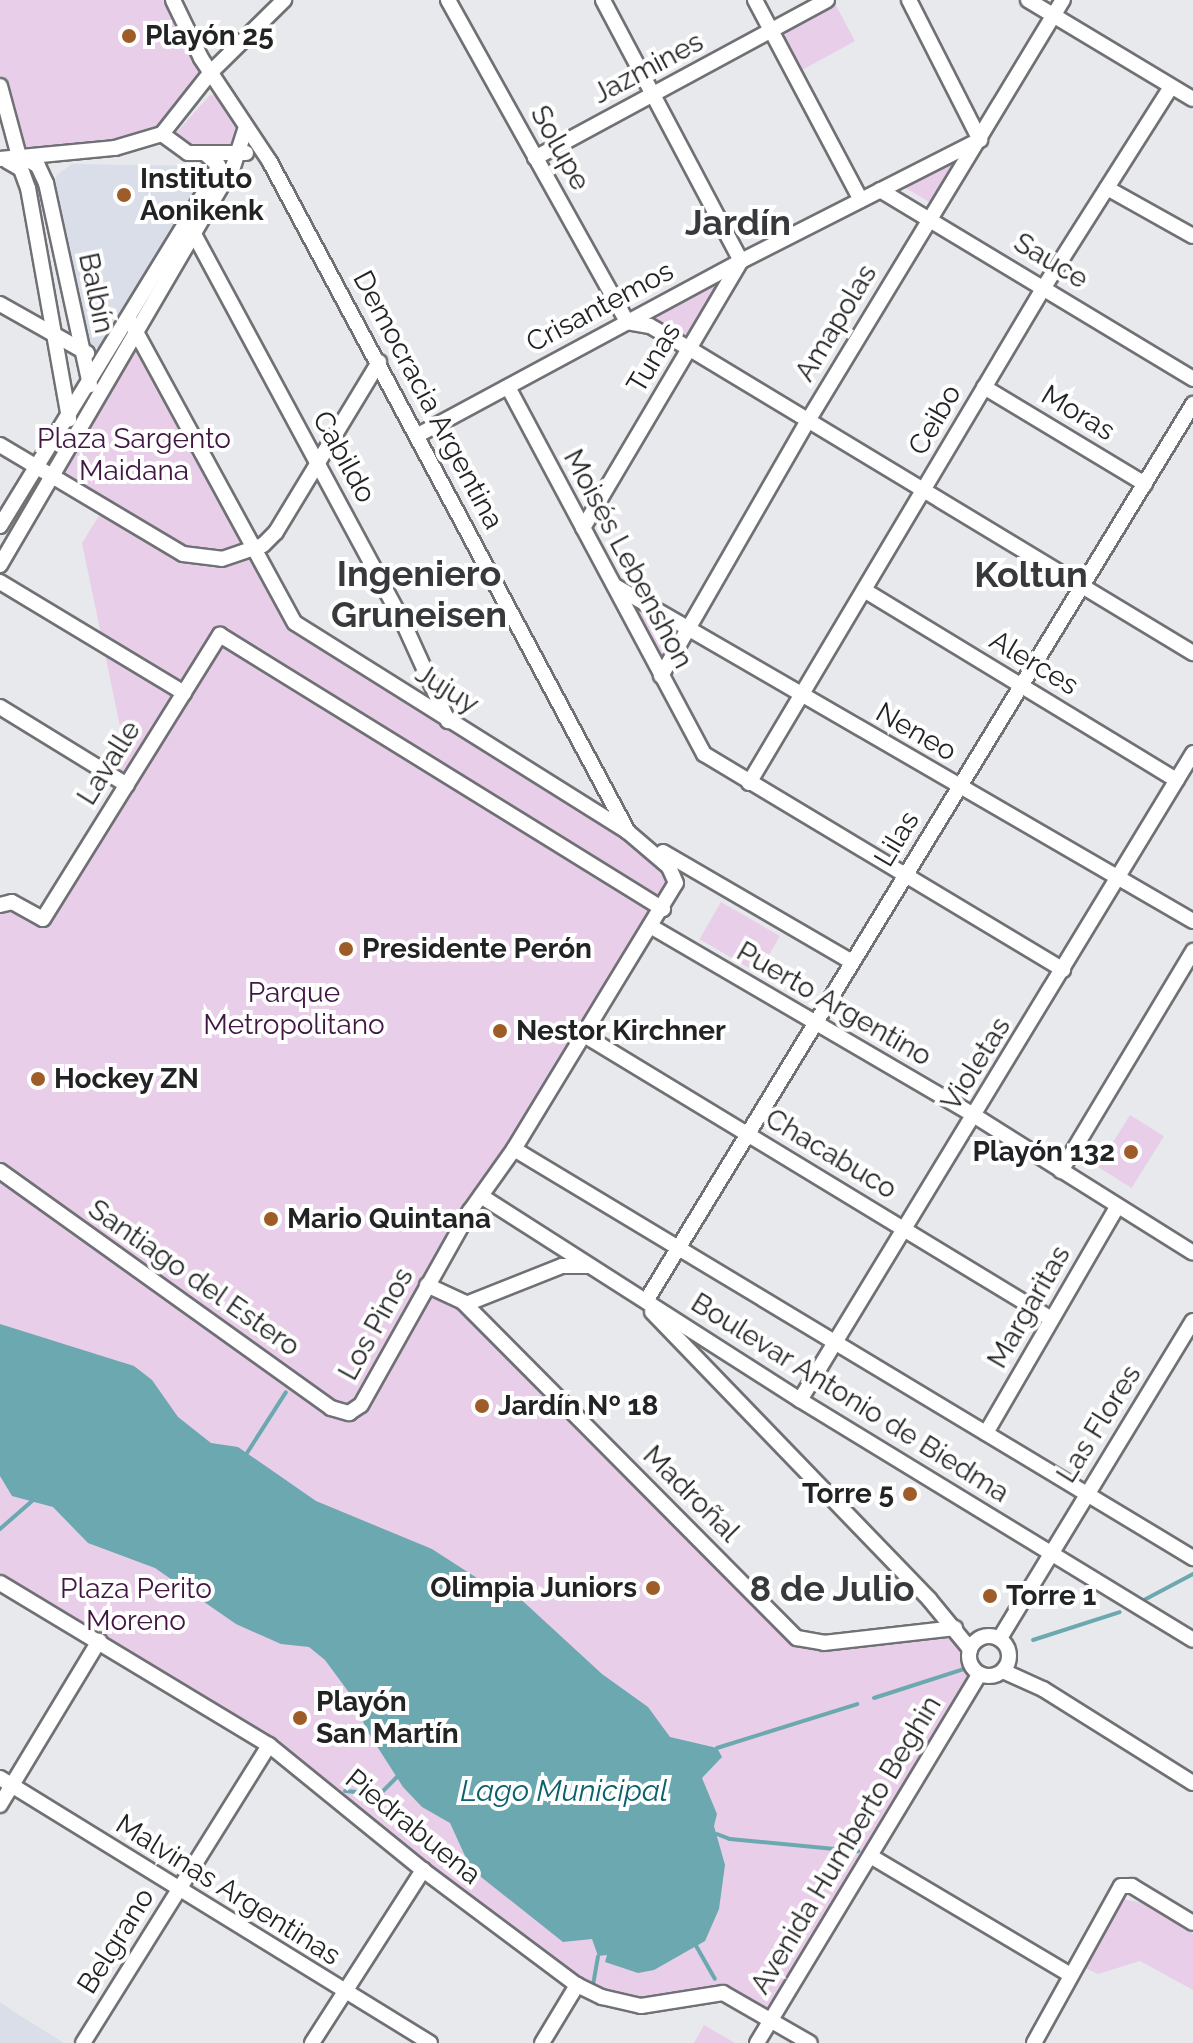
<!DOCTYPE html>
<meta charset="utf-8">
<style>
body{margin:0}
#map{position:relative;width:1193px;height:2043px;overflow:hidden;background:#e8e9ed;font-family:Raleway,sans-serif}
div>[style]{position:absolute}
.built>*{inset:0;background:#d9dee9}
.green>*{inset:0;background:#e8cee8;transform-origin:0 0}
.water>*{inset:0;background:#6ba8af}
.stream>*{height:4px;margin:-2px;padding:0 2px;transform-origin:2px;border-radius:2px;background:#6ba8af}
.roads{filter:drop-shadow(2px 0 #6f7174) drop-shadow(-2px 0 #6f7174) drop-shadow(0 2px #6f7174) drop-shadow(0 -2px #6f7174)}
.minor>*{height:14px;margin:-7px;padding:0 7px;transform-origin:7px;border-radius:7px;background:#fff}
.minor>.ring{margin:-7px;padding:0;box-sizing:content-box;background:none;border:14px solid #fff;border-radius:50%}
.dots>*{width:22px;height:22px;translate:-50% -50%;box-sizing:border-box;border:4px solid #fff;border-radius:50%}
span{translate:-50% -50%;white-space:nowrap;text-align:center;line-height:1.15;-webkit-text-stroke:8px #fff;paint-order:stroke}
.poi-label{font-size:28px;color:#222324;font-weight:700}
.left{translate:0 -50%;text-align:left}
.right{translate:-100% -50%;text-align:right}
.street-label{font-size:28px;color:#222324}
.park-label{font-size:28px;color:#411643}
.water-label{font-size:30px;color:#0a616a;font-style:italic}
.district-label{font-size:36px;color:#37393c;font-weight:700}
</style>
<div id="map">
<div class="built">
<div style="clip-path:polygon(72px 164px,206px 166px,210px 173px,101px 348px,92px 346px,87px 336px,52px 188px,57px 175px)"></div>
<div style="clip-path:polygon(0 2002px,16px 2013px,64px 2043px,0 2043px)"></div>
</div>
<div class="green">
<div style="clip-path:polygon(0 0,173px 0,211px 72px,162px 134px,20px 160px,0 86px)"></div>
<div style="clip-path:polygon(833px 0,855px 41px,802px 70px,785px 37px,788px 24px)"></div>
<div style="clip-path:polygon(210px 95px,221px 96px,238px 128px,229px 146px,193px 147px,175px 134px)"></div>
<div style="clip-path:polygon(956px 161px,931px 203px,904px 187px)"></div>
<div style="clip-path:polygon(725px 278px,691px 341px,644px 320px)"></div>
<div style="clip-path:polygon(137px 334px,295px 623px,628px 832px,675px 873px,427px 1285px,463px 1302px,810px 1642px,948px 1625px,969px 1654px,975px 1671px,772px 2019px,723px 1993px,662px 2003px,602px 1997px,269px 1745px,0 1583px,0 905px,43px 919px,127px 785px,108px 773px,123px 741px,82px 543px,105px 506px,55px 477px)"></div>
<div style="clip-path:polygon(628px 601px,675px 629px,659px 660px)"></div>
<div style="left:721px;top:902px;width:68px;height:43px;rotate:30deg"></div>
<div style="left:1130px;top:1115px;width:40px;height:61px;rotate:32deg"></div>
<div style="clip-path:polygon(1122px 1899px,1144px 1903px,1193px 1934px,1193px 1990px,1140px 1961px,1098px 1974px,1081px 1966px)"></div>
<div style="clip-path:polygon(704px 2025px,735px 2043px,694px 2043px)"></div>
</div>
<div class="water">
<div style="clip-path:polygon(0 1324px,134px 1366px,152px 1380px,178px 1417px,211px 1443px,238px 1447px,316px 1501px,432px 1549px,480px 1580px,514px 1593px,602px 1674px,648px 1707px,670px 1737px,717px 1748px,722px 1757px,702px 1778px,717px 1814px,714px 1826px,725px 1865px,719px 1909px,705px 1941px,654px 1970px,638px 1973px,605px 1962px,607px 1955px,598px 1956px,592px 1939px,563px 1942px,471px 1869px,450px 1823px,422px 1807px,403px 1787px,366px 1729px,356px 1702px,325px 1660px,309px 1647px,281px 1644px,236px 1624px,155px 1568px,88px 1543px,53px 1507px,12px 1496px,0 1476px)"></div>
</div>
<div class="stream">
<div style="left:247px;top:1453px;width:72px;rotate:-57.4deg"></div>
<div style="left:0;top:1529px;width:43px;rotate:-41.2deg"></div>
<div style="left:1144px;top:1600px;width:55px;rotate:-28deg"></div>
<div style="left:1033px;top:1640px;width:91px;rotate:-17.8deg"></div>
<div style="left:874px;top:1698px;width:95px;rotate:-17.9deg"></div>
<div style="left:717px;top:1748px;width:147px;rotate:-17.4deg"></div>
<div style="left:345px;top:1791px;width:35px;rotate:5deg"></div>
<div style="left:380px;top:1794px;width:24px;rotate:-45deg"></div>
<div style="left:717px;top:1834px;width:14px;rotate:21deg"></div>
<div style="left:730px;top:1839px;width:129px;rotate:5.4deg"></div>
<div style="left:695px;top:1944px;width:40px;rotate:60.3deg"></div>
<div style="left:593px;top:1985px;width:29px;rotate:-80deg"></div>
</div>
<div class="roads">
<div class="minor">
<div style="left:448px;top:0;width:368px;rotate:60.9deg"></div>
<div style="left:755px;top:0;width:226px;rotate:62.1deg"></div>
<div style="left:1028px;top:0;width:192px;rotate:31deg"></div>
<div style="left:0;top:86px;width:77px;rotate:74.9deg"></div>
<div style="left:162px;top:134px;width:32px;rotate:36deg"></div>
<div style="left:188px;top:153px;width:58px"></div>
<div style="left:535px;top:158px;width:332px;rotate:-28.4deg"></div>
<div style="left:0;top:159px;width:116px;rotate:-5.5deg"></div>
<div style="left:115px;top:148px;width:49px;rotate:-16.6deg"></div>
<div style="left:162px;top:134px;width:79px;rotate:-51.7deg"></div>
<div style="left:211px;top:72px;width:103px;rotate:-44.6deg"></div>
<div style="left:27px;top:159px;width:13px;rotate:32deg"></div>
<div style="left:38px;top:166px;width:19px;rotate:65deg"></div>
<div style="left:46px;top:183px;width:207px;rotate:77.7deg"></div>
<div style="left:7px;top:161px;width:16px;rotate:30deg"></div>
<div style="left:21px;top:169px;width:20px;rotate:70deg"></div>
<div style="left:28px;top:188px;width:235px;rotate:79.9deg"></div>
<div style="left:1107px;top:188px;width:98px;rotate:29.2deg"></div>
<div style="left:880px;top:190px;width:366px;rotate:31.1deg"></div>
<div style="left:187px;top:221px;width:455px;rotate:61.7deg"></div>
<div style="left:403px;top:622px;width:109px;rotate:65.6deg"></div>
<div style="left:0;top:304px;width:100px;rotate:29.4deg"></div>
<div style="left:129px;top:319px;width:346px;rotate:61.4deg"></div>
<div style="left:295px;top:623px;width:393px;rotate:32.1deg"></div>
<div style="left:627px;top:322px;width:23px;rotate:10deg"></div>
<div style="left:650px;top:326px;width:46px;rotate:29.9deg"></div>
<div style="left:690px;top:349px;width:588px;rotate:31.15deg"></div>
<div style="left:508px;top:387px;width:416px;rotate:61.9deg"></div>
<div style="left:704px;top:754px;width:419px;rotate:31deg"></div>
<div style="left:984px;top:387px;width:188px;rotate:31.1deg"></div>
<div style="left:418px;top:435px;width:367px;rotate:-28.3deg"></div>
<div style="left:741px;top:261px;width:268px;rotate:-26.9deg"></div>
<div style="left:980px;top:140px;width:157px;rotate:-116.9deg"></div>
<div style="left:0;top:445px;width:213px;rotate:30.8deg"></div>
<div style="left:183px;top:554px;width:39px;rotate:7deg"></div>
<div style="left:222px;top:559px;width:43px;rotate:-18.9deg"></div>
<div style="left:263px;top:545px;width:18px;rotate:-45deg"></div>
<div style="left:276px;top:532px;width:199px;rotate:-58.8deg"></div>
<div style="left:0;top:526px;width:407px;rotate:-58.5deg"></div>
<div style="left:213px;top:179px;width:15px;rotate:-70deg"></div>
<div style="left:218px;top:165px;width:15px;rotate:-138deg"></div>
<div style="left:583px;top:528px;width:310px;rotate:-59.4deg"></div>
<div style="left:741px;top:261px;width:295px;rotate:-117.9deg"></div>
<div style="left:0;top:565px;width:461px;rotate:-59.7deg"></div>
<div style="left:233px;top:167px;width:39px;rotate:-72deg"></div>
<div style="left:0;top:582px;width:215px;rotate:31.1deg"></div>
<div style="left:615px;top:586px;width:668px;rotate:30.1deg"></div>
<div style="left:864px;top:590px;width:366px;rotate:31.3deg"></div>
<div style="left:661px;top:676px;width:297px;rotate:-60.1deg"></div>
<div style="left:809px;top:419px;width:490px;rotate:-58.8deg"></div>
<div style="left:0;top:707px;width:149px;rotate:31.6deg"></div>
<div style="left:749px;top:783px;width:577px;rotate:-59.26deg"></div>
<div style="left:1044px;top:287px;width:237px;rotate:-57.6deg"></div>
<div style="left:663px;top:852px;width:216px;rotate:30.2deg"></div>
<div style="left:0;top:905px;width:12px;rotate:-14deg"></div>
<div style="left:12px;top:902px;width:35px;rotate:29deg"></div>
<div style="left:43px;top:919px;width:335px;rotate:-58.1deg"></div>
<div style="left:220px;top:635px;width:521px;rotate:31.74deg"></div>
<div style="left:652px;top:927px;width:374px;rotate:30.3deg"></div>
<div style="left:975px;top:1116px;width:257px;rotate:32.1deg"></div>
<div style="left:584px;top:1035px;width:545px;rotate:31.27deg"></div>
<div style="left:514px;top:1149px;width:793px;rotate:31.06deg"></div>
<div style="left:0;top:1171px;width:407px;rotate:35.6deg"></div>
<div style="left:331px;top:1408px;width:19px;rotate:16deg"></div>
<div style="left:349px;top:1413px;width:14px;rotate:-34deg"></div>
<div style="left:361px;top:1405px;width:223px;rotate:-60.7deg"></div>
<div style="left:470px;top:1211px;width:76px;rotate:-54.6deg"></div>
<div style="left:514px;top:1149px;width:311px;rotate:-58.7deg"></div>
<div style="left:676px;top:883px;width:17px;rotate:-114deg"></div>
<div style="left:669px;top:867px;width:54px;rotate:-139.5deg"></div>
<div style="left:628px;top:832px;width:760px;rotate:-118.12deg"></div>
<div style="left:270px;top:162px;width:125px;rotate:-123.6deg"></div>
<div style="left:201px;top:58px;width:64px;rotate:-115.8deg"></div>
<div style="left:1061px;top:1171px;width:257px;rotate:-59deg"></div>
<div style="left:481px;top:1196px;width:379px;rotate:32.6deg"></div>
<div style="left:800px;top:1400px;width:460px;rotate:31.4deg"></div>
<div style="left:427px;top:1285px;width:40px;rotate:25deg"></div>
<div style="left:463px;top:1302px;width:474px;rotate:45.2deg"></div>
<div style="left:797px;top:1638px;width:27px;rotate:10deg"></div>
<div style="left:824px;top:1643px;width:132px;rotate:-6.5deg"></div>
<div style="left:646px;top:1301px;width:1051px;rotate:-58.62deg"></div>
<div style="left:466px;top:1304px;width:103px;rotate:-21.6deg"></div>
<div style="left:562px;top:1266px;width:28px"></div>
<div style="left:652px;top:1312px;width:399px;rotate:46deg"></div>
<div style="left:929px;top:1599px;width:65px;rotate:50.6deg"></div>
<div style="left:800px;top:1400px;width:757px;rotate:-58.72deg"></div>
<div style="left:986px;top:1433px;width:261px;rotate:-59.9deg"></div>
<div style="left:0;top:1583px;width:314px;rotate:31.1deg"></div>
<div style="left:269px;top:1745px;width:198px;rotate:39.1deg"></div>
<div style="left:423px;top:1870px;width:192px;rotate:36.8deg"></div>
<div style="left:577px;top:1985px;width:28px;rotate:26deg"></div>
<div style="left:602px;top:1997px;width:40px;rotate:13deg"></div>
<div style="left:641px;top:2006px;width:83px;rotate:-9deg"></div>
<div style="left:723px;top:1993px;width:100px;rotate:29.9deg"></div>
<div class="ring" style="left:969px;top:1636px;width:26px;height:26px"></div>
<div style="left:1000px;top:1638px;width:371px;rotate:-58.7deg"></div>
<div style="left:1003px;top:1671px;width:44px;rotate:24.2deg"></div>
<div style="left:1043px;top:1689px;width:177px;rotate:32.1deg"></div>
<div style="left:0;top:1778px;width:505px;rotate:31.64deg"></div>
<div style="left:0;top:1805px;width:192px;rotate:-58.9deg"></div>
<div style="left:872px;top:1857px;width:231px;rotate:30.7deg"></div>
<div style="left:83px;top:2043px;width:351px;rotate:-58deg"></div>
<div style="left:312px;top:2043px;width:206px;rotate:-57.3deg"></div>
<div style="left:542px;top:2043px;width:68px;rotate:-58.9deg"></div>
<div style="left:757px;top:2043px;width:431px;rotate:-58.9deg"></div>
<div style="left:1034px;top:2043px;width:179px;rotate:-61deg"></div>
<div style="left:1121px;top:1886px;width:11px"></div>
<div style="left:1132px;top:1886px;width:71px;rotate:31.2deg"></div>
</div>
</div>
<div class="dots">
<div style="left:129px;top:36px;background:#9d5c28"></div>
<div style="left:124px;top:195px;background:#9d5c28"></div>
<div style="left:346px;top:949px;background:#9d5c28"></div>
<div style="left:500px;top:1031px;background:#9d5c28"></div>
<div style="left:38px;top:1079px;background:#9d5c28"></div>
<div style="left:1131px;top:1152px;background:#9d5c28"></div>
<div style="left:271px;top:1219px;background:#9d5c28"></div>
<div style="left:482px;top:1406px;background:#9d5c28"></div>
<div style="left:910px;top:1494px;background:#9d5c28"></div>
<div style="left:653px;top:1588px;background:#9d5c28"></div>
<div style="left:990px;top:1596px;background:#9d5c28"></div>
<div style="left:300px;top:1718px;background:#9d5c28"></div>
</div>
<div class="poi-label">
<span class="left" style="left:145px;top:36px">Playón 25</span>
<span class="left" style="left:140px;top:195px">Instituto<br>Aonikenk</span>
<span class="left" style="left:362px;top:949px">Presidente Perón</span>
<span class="left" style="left:516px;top:1031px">Nestor Kirchner</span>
<span class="left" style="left:54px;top:1079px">Hockey ZN</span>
<span class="right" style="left:1115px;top:1152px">Playón 132</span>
<span class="left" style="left:287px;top:1219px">Mario Quintana</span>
<span class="left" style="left:498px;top:1406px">Jardín Nº 18</span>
<span class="right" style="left:894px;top:1494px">Torre 5</span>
<span class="right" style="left:637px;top:1588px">Olimpia Juniors</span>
<span class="left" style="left:1006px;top:1596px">Torre 1</span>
<span class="left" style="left:316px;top:1718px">Playón<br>San Martín</span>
</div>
<div class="street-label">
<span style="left:648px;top:68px;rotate:-28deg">Jazmines</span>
<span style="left:560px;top:148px;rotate:61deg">Solupe</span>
<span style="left:1051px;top:261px;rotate:31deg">Sauce</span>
<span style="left:96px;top:293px;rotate:78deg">Balbín</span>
<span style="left:600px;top:307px;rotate:-28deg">Crisantemos</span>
<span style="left:836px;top:323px;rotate:-59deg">Amapolas</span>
<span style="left:654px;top:358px;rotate:-59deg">Tunas</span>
<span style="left:428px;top:400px;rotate:62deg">Democracia Argentina</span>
<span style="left:1078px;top:413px;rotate:31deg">Moras</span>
<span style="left:935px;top:420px;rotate:-60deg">Ceibo</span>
<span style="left:344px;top:457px;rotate:61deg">Cabildo</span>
<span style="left:628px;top:559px;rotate:62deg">Moisés Lebenshon</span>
<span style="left:1034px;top:663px;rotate:31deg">Alerces</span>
<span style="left:447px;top:689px;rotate:32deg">Jujuy</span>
<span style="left:916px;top:732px;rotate:30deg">Neneo</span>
<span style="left:109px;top:763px;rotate:-58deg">Lavalle</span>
<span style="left:897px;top:839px;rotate:-59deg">Lilas</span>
<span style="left:834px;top:1004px;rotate:30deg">Puerto Argentino</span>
<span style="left:976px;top:1064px;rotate:-58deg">Violetas</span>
<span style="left:831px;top:1154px;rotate:31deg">Chacabuco</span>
<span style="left:194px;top:1278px;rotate:35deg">Santiago del Estero</span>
<span style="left:1029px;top:1307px;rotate:-60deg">Margaritas</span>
<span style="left:376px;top:1324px;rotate:-61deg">Los Pinos</span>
<span style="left:850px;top:1398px;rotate:32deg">Boulevar Antonio de Biedma</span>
<span style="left:1099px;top:1424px;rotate:-58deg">Las Flores</span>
<span style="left:691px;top:1494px;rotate:45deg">Madroñal</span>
<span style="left:413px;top:1827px;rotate:39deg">Piedrabuena</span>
<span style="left:846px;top:1845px;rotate:-59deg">Avenida Humberto Beghin</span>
<span style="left:228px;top:1890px;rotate:32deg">Malvinas Argentinas</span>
<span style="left:116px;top:1941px;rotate:-58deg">Belgrano</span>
</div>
<div class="park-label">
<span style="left:134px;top:455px">Plaza Sargento<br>Maidana</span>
<span style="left:294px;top:1009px">Parque<br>Metropolitano</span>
<span style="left:136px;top:1605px">Plaza Perito<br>Moreno</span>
</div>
<div class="water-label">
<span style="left:564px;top:1791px">Lago Municipal</span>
</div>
<div class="district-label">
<span style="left:738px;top:223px">Jardín</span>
<span style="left:419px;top:594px">Ingeniero<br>Gruneisen</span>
<span style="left:1031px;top:575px">Koltun</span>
<span style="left:832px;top:1589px">8 de Julio</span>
</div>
</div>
